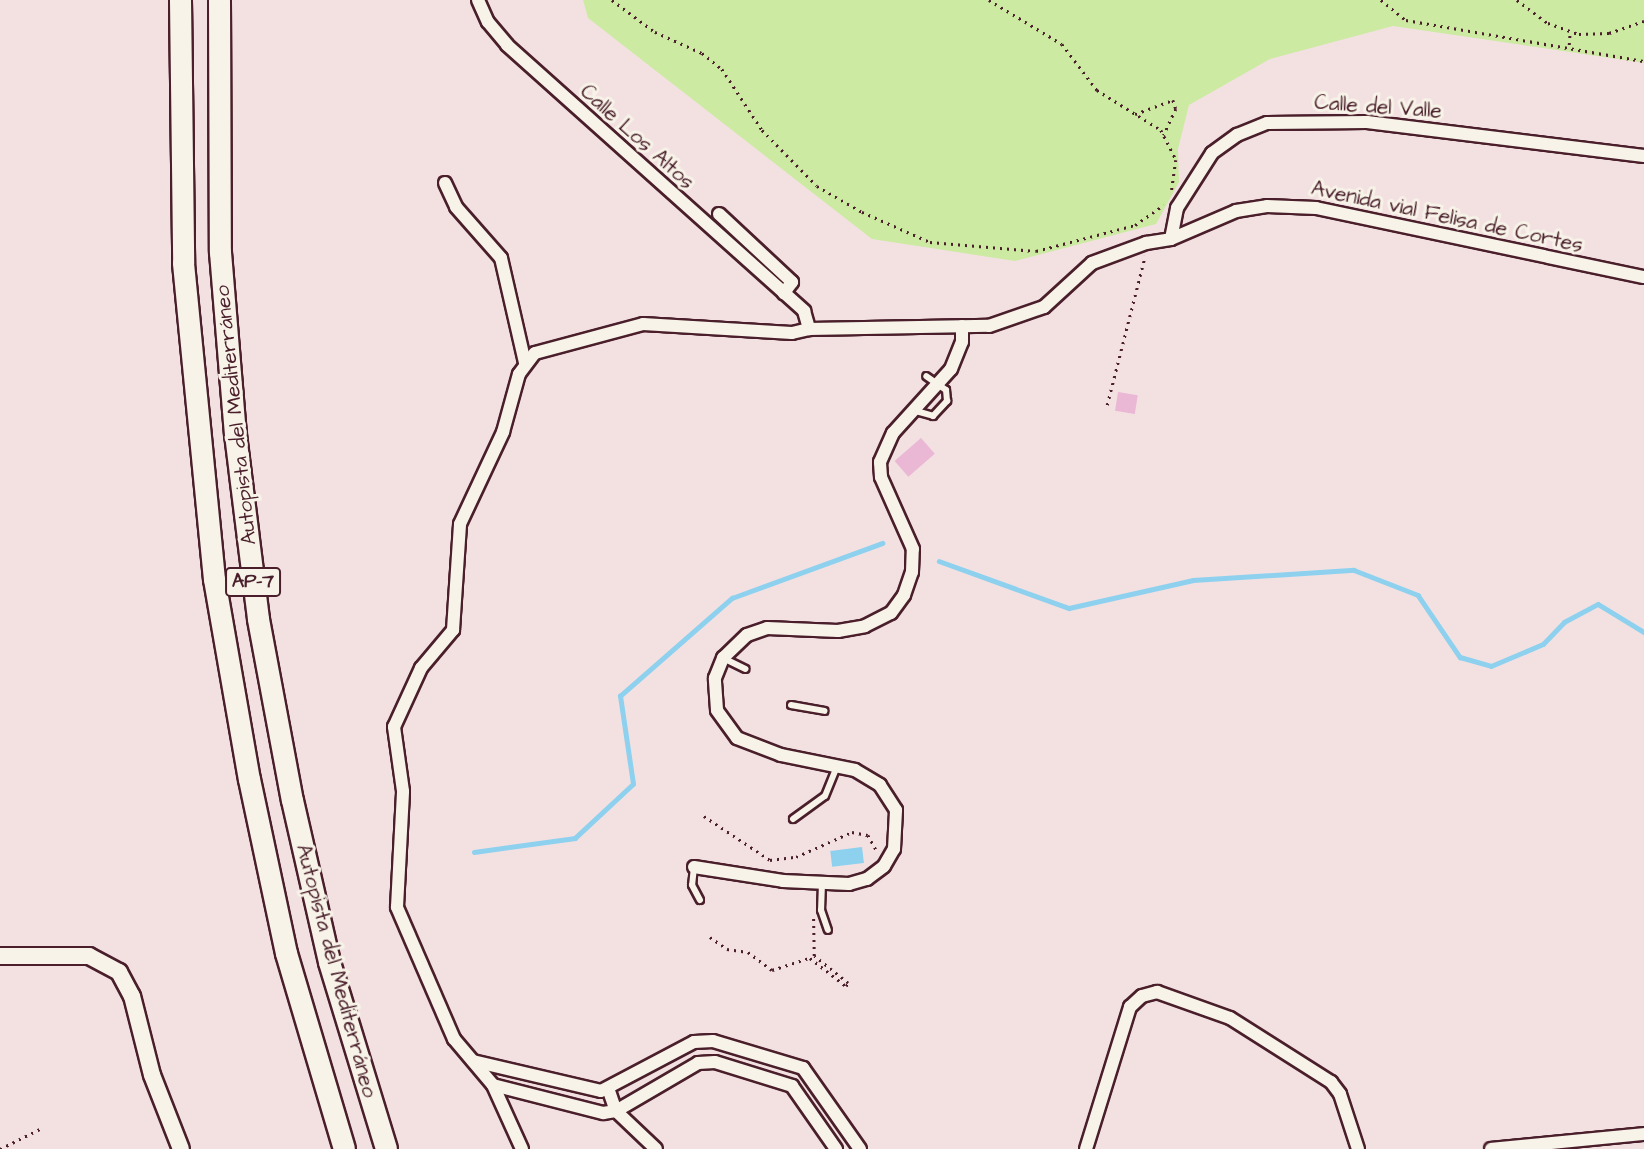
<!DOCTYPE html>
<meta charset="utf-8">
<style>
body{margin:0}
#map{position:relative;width:1644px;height:1149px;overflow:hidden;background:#f3e1e2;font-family:"Architects Daughter",sans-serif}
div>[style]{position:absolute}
.green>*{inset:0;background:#cceaa2}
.water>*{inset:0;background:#8ed1ef;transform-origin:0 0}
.stream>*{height:4.5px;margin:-2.25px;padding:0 2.25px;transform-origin:2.25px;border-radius:2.25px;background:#8ed1ef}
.building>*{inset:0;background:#eab7d5;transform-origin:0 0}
.path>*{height:2.5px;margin-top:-1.25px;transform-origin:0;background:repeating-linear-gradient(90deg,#4a1f2b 0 2px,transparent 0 7px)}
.roads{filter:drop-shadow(2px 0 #4a1f2b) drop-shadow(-2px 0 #4a1f2b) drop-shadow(0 2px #4a1f2b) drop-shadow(0 -2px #4a1f2b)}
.lane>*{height:6px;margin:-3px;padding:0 3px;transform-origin:3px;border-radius:3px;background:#f7f3e8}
.street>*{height:12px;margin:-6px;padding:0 6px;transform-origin:6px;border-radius:6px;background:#f7f3e8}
.secondary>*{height:16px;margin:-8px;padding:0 8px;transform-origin:8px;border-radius:8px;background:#f7f3e8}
.highway>*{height:21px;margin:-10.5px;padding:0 10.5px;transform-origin:10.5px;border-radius:10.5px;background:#f7f3e8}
span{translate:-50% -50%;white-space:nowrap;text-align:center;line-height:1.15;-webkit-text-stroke:6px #f7f3e8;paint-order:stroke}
.shield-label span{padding:2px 5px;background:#f7f3e8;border:2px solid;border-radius:5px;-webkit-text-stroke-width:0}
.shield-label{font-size:19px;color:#4a1f2b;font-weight:700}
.street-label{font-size:21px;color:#4a1f2b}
</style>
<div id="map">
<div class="green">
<div style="clip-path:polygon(583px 0,1644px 0,1644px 63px,1393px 26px,1270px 59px,1189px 105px,1178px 149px,1179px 182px,1156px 224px,1015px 261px,872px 239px,588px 18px)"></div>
</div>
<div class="water">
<div style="left:862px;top:847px;width:16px;height:32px;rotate:83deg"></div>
</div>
<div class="stream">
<div style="left:939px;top:561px;width:138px;rotate:19.9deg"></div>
<div style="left:1069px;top:608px;width:127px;rotate:-12.7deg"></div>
<div style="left:1193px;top:580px;width:161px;rotate:-3.6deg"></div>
<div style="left:1354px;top:570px;width:69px;rotate:21.3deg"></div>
<div style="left:1418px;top:595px;width:75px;rotate:55.9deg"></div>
<div style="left:1460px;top:657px;width:32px;rotate:16deg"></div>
<div style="left:1491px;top:666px;width:56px;rotate:-22.9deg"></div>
<div style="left:1543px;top:644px;width:30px;rotate:-46deg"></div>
<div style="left:1564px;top:622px;width:38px;rotate:-28deg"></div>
<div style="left:1598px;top:604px;width:54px;rotate:31.3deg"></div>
<div style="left:474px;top:852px;width:102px;rotate:-7.9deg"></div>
<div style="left:575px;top:838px;width:79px;rotate:-43deg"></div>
<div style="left:633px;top:784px;width:89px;rotate:-98.4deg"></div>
<div style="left:620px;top:696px;width:149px;rotate:-41.2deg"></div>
<div style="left:732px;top:598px;width:160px;rotate:-20.1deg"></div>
</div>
<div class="building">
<div style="left:1118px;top:392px;width:20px;height:19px;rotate:9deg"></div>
<div style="left:921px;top:438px;width:21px;height:35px;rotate:49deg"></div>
</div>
<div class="path">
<div style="left:612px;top:0;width:54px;rotate:36.7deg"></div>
<div style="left:655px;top:32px;width:51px;rotate:24.1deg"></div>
<div style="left:702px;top:53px;width:26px;rotate:39deg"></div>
<div style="left:722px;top:69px;width:73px;rotate:56.7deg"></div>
<div style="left:762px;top:130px;width:78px;rotate:45.5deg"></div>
<div style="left:817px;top:186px;width:52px;rotate:30deg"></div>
<div style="left:862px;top:212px;width:74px;rotate:23.8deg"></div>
<div style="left:930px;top:242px;width:106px;rotate:4.9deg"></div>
<div style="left:1036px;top:251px;width:102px;rotate:-14.7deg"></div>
<div style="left:1135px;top:225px;width:35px;rotate:-35deg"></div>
<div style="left:989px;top:0;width:85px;rotate:31.1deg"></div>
<div style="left:1062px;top:44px;width:58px;rotate:52.7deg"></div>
<div style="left:1097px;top:90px;width:75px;rotate:32deg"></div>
<div style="left:1161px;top:130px;width:34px;rotate:63deg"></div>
<div style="left:1176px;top:160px;width:30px;rotate:98deg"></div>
<div style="left:1381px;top:0;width:32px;rotate:39deg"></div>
<div style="left:1406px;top:20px;width:242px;rotate:9.8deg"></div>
<div style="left:1517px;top:0;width:39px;rotate:37deg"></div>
<div style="left:1548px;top:23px;width:33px;rotate:20deg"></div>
<div style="left:1579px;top:34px;width:30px;rotate:-2deg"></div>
<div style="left:1609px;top:33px;width:37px;rotate:-19deg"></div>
<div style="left:1569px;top:45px;width:13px;rotate:-86deg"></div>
<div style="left:1135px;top:114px;width:40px;rotate:-20.2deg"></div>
<div style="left:1173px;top:100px;width:9px;rotate:72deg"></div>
<div style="left:1176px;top:109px;width:29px;rotate:115deg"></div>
<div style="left:1107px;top:405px;width:154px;rotate:-75.7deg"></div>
<div style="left:704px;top:816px;width:79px;rotate:33.7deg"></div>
<div style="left:770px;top:860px;width:26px;rotate:-7deg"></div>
<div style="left:796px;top:857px;width:61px;rotate:-24.1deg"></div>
<div style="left:852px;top:832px;width:16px;rotate:11deg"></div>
<div style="left:868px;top:835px;width:18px;rotate:61deg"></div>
<div style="left:710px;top:937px;width:21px;rotate:35deg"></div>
<div style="left:727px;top:949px;width:21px;rotate:8deg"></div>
<div style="left:748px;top:952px;width:30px;rotate:37deg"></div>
<div style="left:772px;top:970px;width:40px;rotate:-18deg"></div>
<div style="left:810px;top:958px;width:46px;rotate:37.9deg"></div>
<div style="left:846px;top:986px;width:4px;rotate:-56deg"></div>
<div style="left:848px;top:983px;width:43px;rotate:-141.5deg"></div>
<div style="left:814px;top:956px;width:39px;rotate:-91deg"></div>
<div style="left:0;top:1149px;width:47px;rotate:-26.6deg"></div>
</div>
<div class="roads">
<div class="lane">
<div style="left:916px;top:411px;width:18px;rotate:16deg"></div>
<div style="left:933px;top:416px;width:21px;rotate:-47deg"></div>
<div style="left:947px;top:401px;width:11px;rotate:-95deg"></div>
<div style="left:946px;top:390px;width:24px;rotate:-145deg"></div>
<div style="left:723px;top:658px;width:25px;rotate:26deg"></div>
<div style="left:791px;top:705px;width:34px;rotate:10deg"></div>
<div style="left:793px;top:819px;width:39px;rotate:-36deg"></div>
<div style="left:825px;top:796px;width:32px;rotate:-68deg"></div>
<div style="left:694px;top:867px;width:18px;rotate:96deg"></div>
<div style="left:692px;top:885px;width:17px;rotate:62deg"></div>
<div style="left:822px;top:883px;width:27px;rotate:92deg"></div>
<div style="left:821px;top:910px;width:21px;rotate:71deg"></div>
</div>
<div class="street">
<div style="left:478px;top:0;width:24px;rotate:66deg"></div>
<div style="left:488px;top:22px;width:30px;rotate:50deg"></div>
<div style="left:507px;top:45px;width:399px;rotate:41.8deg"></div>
<div style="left:804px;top:311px;width:19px;rotate:74deg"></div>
<div style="left:445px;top:183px;width:26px;rotate:65deg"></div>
<div style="left:456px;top:207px;width:68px;rotate:48.6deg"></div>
<div style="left:501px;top:258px;width:108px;rotate:77.1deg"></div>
<div style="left:719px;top:214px;width:100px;rotate:43deg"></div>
<div style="left:792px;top:282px;width:14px;rotate:126deg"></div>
<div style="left:1171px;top:239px;width:32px;rotate:-79deg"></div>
<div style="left:1177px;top:208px;width:65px;rotate:-57.5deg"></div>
<div style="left:1212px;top:153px;width:31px;rotate:-36deg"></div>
<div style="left:1237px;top:135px;width:32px;rotate:-22deg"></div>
<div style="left:1267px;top:123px;width:100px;rotate:-0.6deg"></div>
<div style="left:1367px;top:122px;width:279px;rotate:7deg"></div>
<div style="left:694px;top:867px;width:90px;rotate:8.9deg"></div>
<div style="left:783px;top:881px;width:66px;rotate:2.6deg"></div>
<div style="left:849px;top:884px;width:19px;rotate:-16deg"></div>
<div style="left:867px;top:879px;width:21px;rotate:-37deg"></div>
<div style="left:884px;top:866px;width:20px;rotate:-60deg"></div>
<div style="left:894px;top:849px;width:39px;rotate:-87deg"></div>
<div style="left:896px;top:810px;width:30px;rotate:-123deg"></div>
<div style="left:880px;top:785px;width:29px;rotate:-149deg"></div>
<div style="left:855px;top:770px;width:76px;rotate:-168.5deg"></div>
<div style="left:781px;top:755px;width:47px;rotate:-158.9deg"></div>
<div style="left:737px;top:738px;width:34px;rotate:-126deg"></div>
<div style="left:717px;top:710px;width:32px;rotate:-94deg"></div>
<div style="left:715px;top:678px;width:22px;rotate:-68deg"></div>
<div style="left:723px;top:658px;width:33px;rotate:-44deg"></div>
<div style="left:747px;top:635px;width:21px;rotate:-19deg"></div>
<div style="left:767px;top:628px;width:71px;rotate:2.4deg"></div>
<div style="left:838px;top:631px;width:27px;rotate:-10deg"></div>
<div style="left:865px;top:626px;width:29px;rotate:-27deg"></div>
<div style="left:891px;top:613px;width:22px;rotate:-54deg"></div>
<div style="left:904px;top:595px;width:24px;rotate:-71deg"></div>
<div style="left:912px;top:572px;width:23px;rotate:-88deg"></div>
<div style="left:913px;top:549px;width:79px;rotate:-114deg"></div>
<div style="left:881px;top:477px;width:15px;rotate:-94deg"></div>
<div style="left:880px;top:462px;width:32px;rotate:-66deg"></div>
<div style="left:893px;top:433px;width:86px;rotate:-47.8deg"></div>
<div style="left:951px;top:369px;width:29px;rotate:-68deg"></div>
<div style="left:962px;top:342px;width:16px;rotate:-90deg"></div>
<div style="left:473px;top:1061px;width:131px;rotate:13.2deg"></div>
<div style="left:601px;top:1091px;width:105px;rotate:-27.8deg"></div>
<div style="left:694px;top:1042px;width:19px;rotate:-3deg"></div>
<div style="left:713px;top:1041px;width:94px;rotate:16.7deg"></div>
<div style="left:803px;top:1068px;width:99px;rotate:54.9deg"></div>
<div style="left:493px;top:1085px;width:114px;rotate:14.3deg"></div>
<div style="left:603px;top:1113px;width:13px;rotate:-9deg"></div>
<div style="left:616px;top:1111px;width:95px;rotate:-30.3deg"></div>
<div style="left:698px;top:1063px;width:17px;rotate:-3deg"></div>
<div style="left:715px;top:1062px;width:81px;rotate:17.3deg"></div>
<div style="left:792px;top:1086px;width:77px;rotate:55.1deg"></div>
<div style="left:609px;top:1091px;width:21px;rotate:71deg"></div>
<div style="left:616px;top:1111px;width:55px;rotate:43.5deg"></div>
<div style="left:522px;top:1149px;width:70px;rotate:-114.4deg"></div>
<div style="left:493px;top:1085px;width:60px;rotate:-130.3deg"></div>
<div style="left:454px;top:1039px;width:144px;rotate:-113.4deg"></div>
<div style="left:397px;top:907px;width:116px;rotate:-87deg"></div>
<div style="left:403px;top:791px;width:65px;rotate:-98deg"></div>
<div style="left:394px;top:727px;width:65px;rotate:-65.4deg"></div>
<div style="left:421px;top:668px;width:50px;rotate:-49.9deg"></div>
<div style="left:453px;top:630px;width:106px;rotate:-86.2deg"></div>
<div style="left:460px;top:524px;width:102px;rotate:-64.9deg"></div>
<div style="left:503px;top:432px;width:60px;rotate:-74.6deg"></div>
<div style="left:519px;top:374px;width:26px;rotate:-53deg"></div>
<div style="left:535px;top:353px;width:112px;rotate:-15deg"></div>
<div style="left:643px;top:324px;width:149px;rotate:3.5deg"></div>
<div style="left:792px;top:333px;width:17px;rotate:-13deg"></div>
<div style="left:809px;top:329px;width:180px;rotate:-1deg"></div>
<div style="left:989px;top:326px;width:58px;rotate:-19.1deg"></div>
<div style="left:1044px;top:307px;width:65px;rotate:-42.5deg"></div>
<div style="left:1092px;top:263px;width:58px;rotate:-20.3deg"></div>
<div style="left:1146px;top:243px;width:25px;rotate:-9deg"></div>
<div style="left:1171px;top:239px;width:71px;rotate:-23.3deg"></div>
<div style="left:1236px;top:211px;width:31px;rotate:-9deg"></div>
<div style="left:1267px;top:206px;width:49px;rotate:2.3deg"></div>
<div style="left:1316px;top:208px;width:335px;rotate:11.9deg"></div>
<div style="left:1086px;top:1149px;width:149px;rotate:-72.8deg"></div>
<div style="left:1130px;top:1007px;width:16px;rotate:-43deg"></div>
<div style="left:1142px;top:996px;width:16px;rotate:-15deg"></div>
<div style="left:1157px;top:992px;width:77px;rotate:19.6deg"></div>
<div style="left:1230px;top:1018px;width:120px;rotate:32.4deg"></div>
<div style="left:1331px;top:1082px;width:15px;rotate:53deg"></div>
<div style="left:1340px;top:1094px;width:58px;rotate:71.9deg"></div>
<div style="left:1491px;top:1149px;width:154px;rotate:-5.6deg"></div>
</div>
<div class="secondary">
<div style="left:0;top:956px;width:89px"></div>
<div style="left:89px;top:956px;width:34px;rotate:28deg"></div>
<div style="left:119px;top:972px;width:27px;rotate:62deg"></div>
<div style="left:132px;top:996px;width:81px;rotate:75.8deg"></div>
<div style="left:152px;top:1075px;width:79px;rotate:68.6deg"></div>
</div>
<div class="highway">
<div style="left:180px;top:0;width:263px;rotate:89.3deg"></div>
<div style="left:183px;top:263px;width:318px;rotate:84.4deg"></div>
<div style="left:214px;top:579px;width:203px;rotate:80.1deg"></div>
<div style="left:249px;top:779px;width:178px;rotate:78deg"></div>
<div style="left:286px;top:953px;width:204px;rotate:73.5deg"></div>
<div style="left:219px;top:0;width:252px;rotate:89.8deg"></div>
<div style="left:220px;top:252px;width:183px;rotate:85.3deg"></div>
<div style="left:235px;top:434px;width:186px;rotate:82.9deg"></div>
<div style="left:258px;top:619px;width:184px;rotate:79.4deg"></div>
<div style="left:292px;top:800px;width:166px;rotate:77.1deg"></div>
<div style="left:329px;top:962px;width:195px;rotate:73deg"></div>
</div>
</div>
<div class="shield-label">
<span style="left:253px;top:582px">AP-7</span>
</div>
<div class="street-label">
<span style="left:1378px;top:107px;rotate:4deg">Calle del Valle</span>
<span style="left:637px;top:137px;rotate:42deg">Calle Los Altos</span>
<span style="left:1447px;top:217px;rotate:12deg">Avenida vial Felisa de Cortes</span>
<span style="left:236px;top:415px;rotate:-96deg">Autopista del Mediterráneo</span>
<span style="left:336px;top:971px;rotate:75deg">Autopista del Mediterráneo</span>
</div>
</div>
